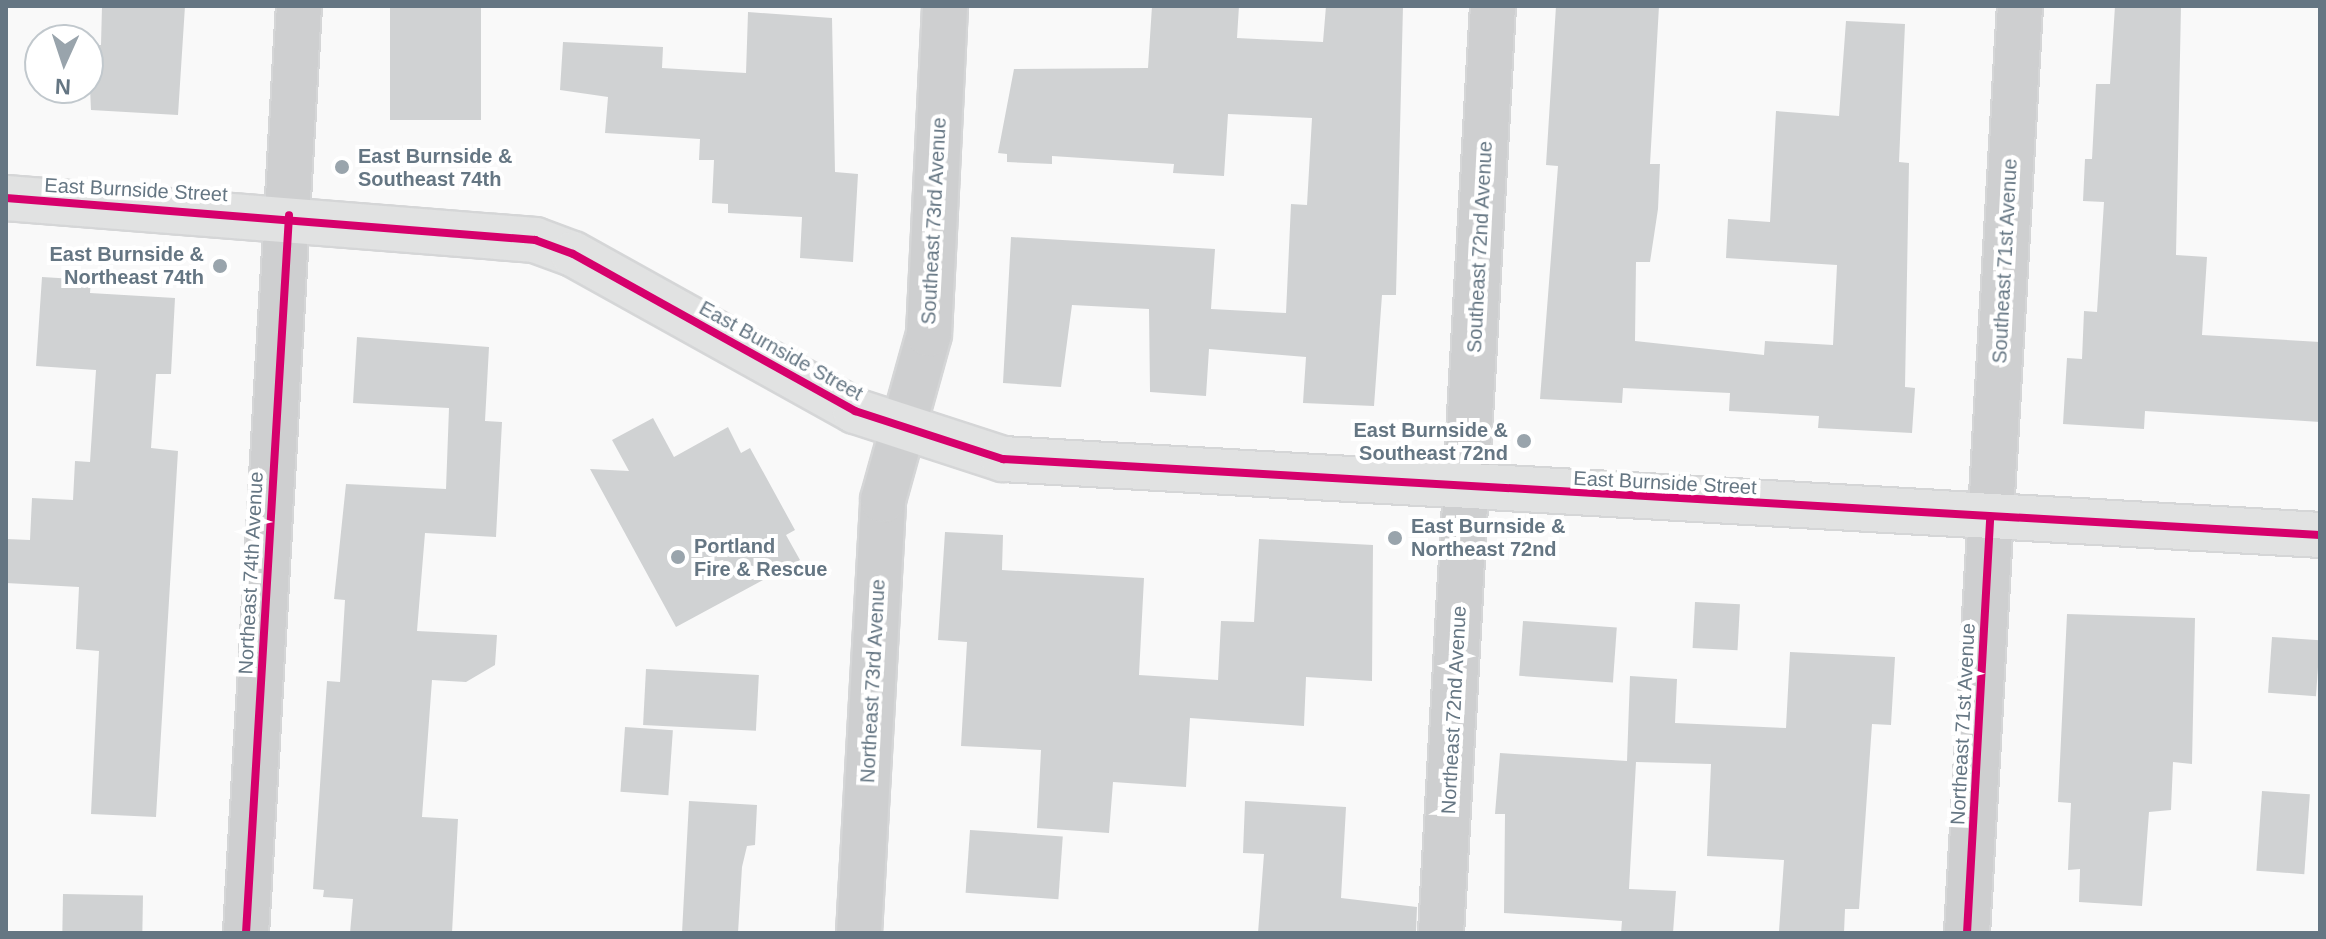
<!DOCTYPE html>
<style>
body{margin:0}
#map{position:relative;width:2326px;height:939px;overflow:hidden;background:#f9f9f9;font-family:Arial,sans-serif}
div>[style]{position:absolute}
.building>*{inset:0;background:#d0d2d3;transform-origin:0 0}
.roads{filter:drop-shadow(2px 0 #d5d6d7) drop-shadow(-2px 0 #d5d6d7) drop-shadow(0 2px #d5d6d7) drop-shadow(0 -2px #d5d6d7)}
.street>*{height:44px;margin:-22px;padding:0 22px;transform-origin:22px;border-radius:22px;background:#cecfd0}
.secondary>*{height:44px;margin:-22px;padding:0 22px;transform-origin:22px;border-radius:22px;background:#e1e2e2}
.cycleway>*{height:8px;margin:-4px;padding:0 4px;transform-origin:4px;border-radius:4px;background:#d6006c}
.dots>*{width:22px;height:22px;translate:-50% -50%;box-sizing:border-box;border:4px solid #fff;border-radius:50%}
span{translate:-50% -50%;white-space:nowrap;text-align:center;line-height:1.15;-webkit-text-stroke:8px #fff;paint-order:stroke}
.poi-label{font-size:20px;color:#657683;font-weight:700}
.left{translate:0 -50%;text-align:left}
.right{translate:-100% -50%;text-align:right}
.street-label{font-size:20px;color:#657683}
.frame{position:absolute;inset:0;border:8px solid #657683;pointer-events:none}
.north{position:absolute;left:24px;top:24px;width:80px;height:80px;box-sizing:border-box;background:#fff;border:2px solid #c1c8cd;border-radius:50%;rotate:183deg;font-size:22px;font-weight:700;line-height:32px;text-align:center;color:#657683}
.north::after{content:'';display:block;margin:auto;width:28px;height:36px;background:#99a4ac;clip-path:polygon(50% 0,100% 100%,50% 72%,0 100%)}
</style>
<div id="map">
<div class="building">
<div style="clip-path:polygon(102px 6px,185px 6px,178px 115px,91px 110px,88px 45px,101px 45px)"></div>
<div style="left:390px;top:6px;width:91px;height:114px"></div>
<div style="clip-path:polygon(1152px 6px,1239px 6px,1237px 38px,1323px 42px,1326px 6px,1403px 6px,1396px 295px,1382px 295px,1374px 406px,1303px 403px,1306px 357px,1209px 349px,1206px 396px,1150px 392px,1149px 309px,1072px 305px,1061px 387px,1003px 383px,1011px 237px,1215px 249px,1211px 309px,1286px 313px,1291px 204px,1307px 205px,1312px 118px,1228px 114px,1224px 176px,1173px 173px,1174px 164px,1052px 156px,1052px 164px,1007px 162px,1007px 154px,998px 153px,1014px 69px,1148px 68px)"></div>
<div style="clip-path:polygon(1556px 6px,1659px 6px,1650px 164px,1660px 164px,1658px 209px,1650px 262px,1636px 262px,1635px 341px,1764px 355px,1765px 341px,1833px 345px,1837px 265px,1726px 258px,1728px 219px,1770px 222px,1776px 111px,1839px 116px,1846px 21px,1905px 24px,1899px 162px,1909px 163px,1905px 387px,1915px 388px,1912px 433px,1818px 428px,1819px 416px,1729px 411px,1730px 393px,1623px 388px,1622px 403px,1540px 399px,1558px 166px,1546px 165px)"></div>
<div style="clip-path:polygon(2115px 6px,2181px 6px,2176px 255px,2207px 257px,2202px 335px,2320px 342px,2320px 422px,2145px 411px,2144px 429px,2063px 424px,2067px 358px,2082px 359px,2084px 311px,2097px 312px,2104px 202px,2083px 201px,2085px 159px,2092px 159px,2096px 84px,2110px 84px)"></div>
<div style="clip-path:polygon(748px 12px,832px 18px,835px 172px,858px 174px,853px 262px,800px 258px,802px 217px,728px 213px,728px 204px,712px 203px,714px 160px,699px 160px,700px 139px,605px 133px,608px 97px,560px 90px,563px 42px,663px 47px,662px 68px,746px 73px)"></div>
<div style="clip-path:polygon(42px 277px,91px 280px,90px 293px,175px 298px,171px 374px,156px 374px,151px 448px,178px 451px,156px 817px,91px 814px,99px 651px,76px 649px,79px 587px,6px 583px,6px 539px,30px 540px,32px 498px,73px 500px,75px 461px,90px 462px,96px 370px,36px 366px)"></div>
<div style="clip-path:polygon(357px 337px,489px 347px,485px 421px,502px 422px,496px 537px,425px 533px,417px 631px,497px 635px,495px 665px,466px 682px,432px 680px,422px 817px,458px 819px,452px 933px,350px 933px,353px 899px,323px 897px,324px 890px,313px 889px,327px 681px,340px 682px,345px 600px,334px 599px,346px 484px,446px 489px,449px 408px,353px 403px)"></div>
<div style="clip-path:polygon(653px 418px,674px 457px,728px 427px,741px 453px,750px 448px,795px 530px,786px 535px,800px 560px,676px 627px,590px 469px,629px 471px,612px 440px)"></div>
<div style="clip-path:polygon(945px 532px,1003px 535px,1002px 570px,1144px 578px,1139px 675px,1218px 680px,1221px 621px,1254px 622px,1259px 539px,1373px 545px,1372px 681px,1306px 677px,1304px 726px,1190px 718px,1186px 787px,1113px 782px,1109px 833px,1037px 828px,1041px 750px,961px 746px,967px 642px,938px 640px)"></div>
<div style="left:1695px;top:602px;width:45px;height:46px;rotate:3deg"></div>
<div style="clip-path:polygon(2067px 614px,2195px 618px,2192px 764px,2173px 762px,2171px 810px,2149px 812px,2142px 906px,2079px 902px,2080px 869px,2068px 870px,2071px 803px,2058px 802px)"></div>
<div style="left:1523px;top:621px;width:94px;height:55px;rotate:4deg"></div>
<div style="left:2272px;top:637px;width:48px;height:56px;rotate:4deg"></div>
<div style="clip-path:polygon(1790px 652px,1895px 657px,1891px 725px,1872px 724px,1859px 909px,1845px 909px,1844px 933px,1779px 931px,1784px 860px,1707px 856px,1711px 764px,1636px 762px,1629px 889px,1676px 891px,1673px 933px,1621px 933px,1622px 921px,1504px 913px,1505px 814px,1495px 814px,1500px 753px,1627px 761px,1630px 676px,1677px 679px,1675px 723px,1786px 728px)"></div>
<div style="left:646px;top:669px;width:113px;height:56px;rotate:3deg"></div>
<div style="left:625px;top:727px;width:48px;height:65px;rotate:4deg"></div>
<div style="left:2262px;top:791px;width:48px;height:80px;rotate:4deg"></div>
<div style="clip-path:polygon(689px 801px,757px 805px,755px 845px,747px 846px,742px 867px,738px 933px,682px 933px)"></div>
<div style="clip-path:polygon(1245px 801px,1346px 807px,1341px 898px,1417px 907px,1416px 933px,1258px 933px,1264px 854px,1243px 853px)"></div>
<div style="left:970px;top:830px;width:93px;height:63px;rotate:4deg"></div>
<div style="left:63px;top:894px;width:80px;height:39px;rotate:1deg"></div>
</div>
<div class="roads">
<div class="street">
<div style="left:246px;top:933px;width:929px;rotate:-86.73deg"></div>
<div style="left:859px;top:933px;width:434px;rotate:-86.8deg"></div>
<div style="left:883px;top:500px;width:172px;rotate:-74.5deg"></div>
<div style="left:929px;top:334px;width:328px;rotate:-87.2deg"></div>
<div style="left:1441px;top:933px;width:928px;rotate:-86.79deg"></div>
<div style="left:1967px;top:933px;width:929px;rotate:-86.73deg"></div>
</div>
<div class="secondary">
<div style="left:6px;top:198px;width:531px;rotate:4.54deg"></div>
<div style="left:535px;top:240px;width:40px;rotate:20.2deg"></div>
<div style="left:573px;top:254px;width:323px;rotate:29.1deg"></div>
<div style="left:855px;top:411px;width:156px;rotate:18deg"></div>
<div style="left:1003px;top:459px;width:1319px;rotate:3.3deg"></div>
</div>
</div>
<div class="cycleway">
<div style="left:6px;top:198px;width:531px;rotate:4.54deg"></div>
<div style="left:535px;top:240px;width:40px;rotate:20.2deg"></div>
<div style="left:573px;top:254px;width:323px;rotate:29.1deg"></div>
<div style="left:855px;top:411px;width:156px;rotate:18deg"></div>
<div style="left:1003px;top:459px;width:1319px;rotate:3.3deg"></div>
<div style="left:246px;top:933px;width:719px;rotate:-86.57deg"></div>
<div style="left:1967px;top:933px;width:417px;rotate:-86.8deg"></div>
</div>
<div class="dots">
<div style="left:342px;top:167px;background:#99a4ac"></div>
<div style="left:220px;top:266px;background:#99a4ac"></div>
<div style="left:1524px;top:441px;background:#99a4ac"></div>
<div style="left:1395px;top:538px;background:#99a4ac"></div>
<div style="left:678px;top:557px;background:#99a4ac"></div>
</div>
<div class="poi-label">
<span class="left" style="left:358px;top:168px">East Burnside &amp;<br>Southeast 74th</span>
<span class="right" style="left:204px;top:266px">East Burnside &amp;<br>Northeast 74th</span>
<span class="right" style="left:1508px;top:442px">East Burnside &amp;<br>Southeast 72nd</span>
<span class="left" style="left:1411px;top:538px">East Burnside &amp;<br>Northeast 72nd</span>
<span class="left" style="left:694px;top:558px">Portland<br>Fire &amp; Rescue</span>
</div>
<div class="street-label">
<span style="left:136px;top:190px;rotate:3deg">East Burnside Street</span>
<span style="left:934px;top:221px;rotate:-87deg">Southeast 73rd Avenue</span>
<span style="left:1480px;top:247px;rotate:-87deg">Southeast 72nd Avenue</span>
<span style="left:2005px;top:261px;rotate:-87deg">Southeast 71st Avenue</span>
<span style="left:781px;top:351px;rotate:29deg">East Burnside Street</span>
<span style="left:1665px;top:483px;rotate:3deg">East Burnside Street</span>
<span style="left:251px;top:573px;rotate:-87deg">Northeast 74th Avenue</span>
<span style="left:873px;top:681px;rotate:-87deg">Northeast 73rd Avenue</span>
<span style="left:1454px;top:710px;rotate:-87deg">Northeast 72nd Avenue</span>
<span style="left:1963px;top:724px;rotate:-87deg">Northeast 71st Avenue</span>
</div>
<div class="frame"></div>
<div class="north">N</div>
</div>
